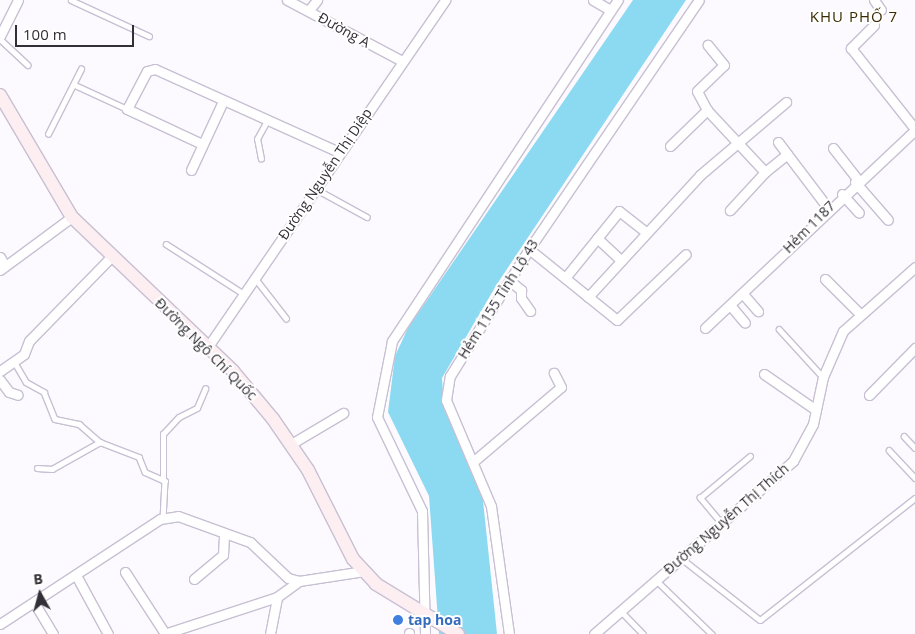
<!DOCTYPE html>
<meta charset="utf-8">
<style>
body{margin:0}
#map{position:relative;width:915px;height:634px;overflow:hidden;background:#fcfafe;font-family:"Open Sans",sans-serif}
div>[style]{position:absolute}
.water>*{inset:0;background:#8bdaf2}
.roads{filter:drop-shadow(1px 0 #c7c0d3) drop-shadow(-1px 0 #c7c0d3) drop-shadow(0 1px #c7c0d3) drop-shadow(0 -1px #c7c0d3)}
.service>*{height:4.5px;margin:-2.25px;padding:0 2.25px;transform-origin:2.25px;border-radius:2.25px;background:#fff}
.minor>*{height:9px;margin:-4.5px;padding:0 4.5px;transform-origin:4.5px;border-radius:4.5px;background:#fff}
.secondary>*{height:12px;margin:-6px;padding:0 6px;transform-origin:6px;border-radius:6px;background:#fdeef2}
.dots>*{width:14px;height:14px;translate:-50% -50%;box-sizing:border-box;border:2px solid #fff;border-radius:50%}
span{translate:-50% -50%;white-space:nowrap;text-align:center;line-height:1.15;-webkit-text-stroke:4px #fff;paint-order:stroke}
.street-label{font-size:14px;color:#322f36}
.shop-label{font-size:14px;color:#366cbe;font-weight:700}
.left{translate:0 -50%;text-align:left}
.neighbourhood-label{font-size:15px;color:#3c2b02;letter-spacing:1px}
.north{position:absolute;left:15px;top:569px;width:50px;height:50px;-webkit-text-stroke:4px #fff;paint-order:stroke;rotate:353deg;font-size:14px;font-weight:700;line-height:20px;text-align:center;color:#322f36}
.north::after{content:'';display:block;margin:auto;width:18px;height:22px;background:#322f36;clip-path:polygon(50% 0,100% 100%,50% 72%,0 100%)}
.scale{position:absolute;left:15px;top:25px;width:119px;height:22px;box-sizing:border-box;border:2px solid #322f36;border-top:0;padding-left:6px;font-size:15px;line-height:18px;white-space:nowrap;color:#322f36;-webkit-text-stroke:4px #fff;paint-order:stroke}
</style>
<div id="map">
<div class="water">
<div style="clip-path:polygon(633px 0,686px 0,497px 284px,442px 378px,444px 408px,482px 491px,497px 634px,439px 634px,429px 496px,388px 412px,395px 356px,408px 328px)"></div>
</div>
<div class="roads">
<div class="service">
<div style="left:71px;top:0;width:86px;rotate:24.8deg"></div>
<div style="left:0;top:39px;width:38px;rotate:43deg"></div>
<div style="left:75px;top:85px;width:57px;rotate:24.8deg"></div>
<div style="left:48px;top:134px;width:73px;rotate:-63.1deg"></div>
<div style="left:261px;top:159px;width:20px;rotate:-101deg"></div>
<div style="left:257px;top:139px;width:21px;rotate:-61deg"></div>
<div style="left:316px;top:189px;width:58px;rotate:28.8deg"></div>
<div style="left:166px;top:244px;width:93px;rotate:32.7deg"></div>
<div style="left:255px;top:278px;width:51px;rotate:52.2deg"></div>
<div style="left:779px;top:329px;width:64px;rotate:47.5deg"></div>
<div style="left:14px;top:361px;width:24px;rotate:60deg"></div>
<div style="left:26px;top:382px;width:21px;rotate:29deg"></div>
<div style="left:44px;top:392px;width:29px;rotate:68deg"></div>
<div style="left:55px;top:419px;width:25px;rotate:12deg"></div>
<div style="left:79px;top:424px;width:28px;rotate:41deg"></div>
<div style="left:100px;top:442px;width:42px;rotate:21deg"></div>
<div style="left:139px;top:457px;width:16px;rotate:68deg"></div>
<div style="left:145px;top:472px;width:22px;rotate:24deg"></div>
<div style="left:165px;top:481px;width:38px;rotate:93deg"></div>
<div style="left:904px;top:436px;width:16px;rotate:47deg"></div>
<div style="left:889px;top:450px;width:38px;rotate:47deg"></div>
<div style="left:37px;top:468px;width:15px;rotate:4deg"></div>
<div style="left:52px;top:469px;width:55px;rotate:-29.4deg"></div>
<div style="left:163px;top:480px;width:46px;rotate:-90deg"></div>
<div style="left:163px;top:434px;width:23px;rotate:-47deg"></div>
<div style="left:179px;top:417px;width:20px;rotate:-27deg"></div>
<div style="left:197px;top:408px;width:21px;rotate:-67deg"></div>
<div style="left:721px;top:523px;width:33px;rotate:-130deg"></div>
<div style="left:700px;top:498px;width:65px;rotate:-40deg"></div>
<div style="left:681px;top:558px;width:100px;rotate:38.1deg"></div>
<div style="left:760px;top:620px;width:197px;rotate:-38.2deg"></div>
<div style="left:656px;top:580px;width:78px;rotate:44deg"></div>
<div style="left:621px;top:611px;width:32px;rotate:46deg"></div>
</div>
<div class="minor">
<div style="left:287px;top:0;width:130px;rotate:27.9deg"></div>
<div style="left:593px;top:0;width:20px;rotate:30deg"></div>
<div style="left:874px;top:0;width:12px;rotate:55deg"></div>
<div style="left:309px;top:10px;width:13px;rotate:-51deg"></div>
<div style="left:874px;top:25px;width:33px;rotate:135deg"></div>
<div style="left:851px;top:48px;width:103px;rotate:51.7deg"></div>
<div style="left:0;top:36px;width:40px;rotate:-63.4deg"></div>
<div style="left:707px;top:110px;width:21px;rotate:-118deg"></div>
<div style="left:697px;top:91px;width:37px;rotate:-44deg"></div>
<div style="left:724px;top:65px;width:26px;rotate:-129deg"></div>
<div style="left:778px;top:142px;width:15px;rotate:53deg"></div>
<div style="left:202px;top:144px;width:83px;rotate:-155deg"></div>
<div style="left:127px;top:109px;width:43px;rotate:-62.2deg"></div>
<div style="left:147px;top:71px;width:8px;rotate:-14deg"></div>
<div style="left:155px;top:69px;width:202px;rotate:24.3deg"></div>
<div style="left:670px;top:146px;width:52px;rotate:-44.2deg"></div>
<div style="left:707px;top:110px;width:85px;rotate:46.9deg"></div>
<div style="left:765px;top:172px;width:52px;rotate:132.6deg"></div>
<div style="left:833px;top:148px;width:41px;rotate:52deg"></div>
<div style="left:191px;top:170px;width:76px;rotate:-65.1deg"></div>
<div style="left:765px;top:172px;width:28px;rotate:-39deg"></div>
<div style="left:787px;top:154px;width:68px;rotate:52.8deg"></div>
<div style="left:855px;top:182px;width:50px;rotate:49deg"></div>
<div style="left:842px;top:194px;width:25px;rotate:48deg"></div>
<div style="left:597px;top:238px;width:33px;rotate:43deg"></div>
<div style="left:529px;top:249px;width:113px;rotate:38.9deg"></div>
<div style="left:617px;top:320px;width:95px;rotate:-43.7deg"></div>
<div style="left:0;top:257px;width:10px;rotate:61deg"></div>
<div style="left:0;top:270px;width:89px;rotate:-36.4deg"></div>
<div style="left:565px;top:278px;width:86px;rotate:-51.1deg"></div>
<div style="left:619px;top:211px;width:34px;rotate:38deg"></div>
<div style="left:825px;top:279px;width:49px;rotate:45deg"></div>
<div style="left:509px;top:280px;width:16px;rotate:40deg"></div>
<div style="left:521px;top:290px;width:8px;rotate:90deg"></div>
<div style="left:521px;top:298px;width:16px;rotate:55deg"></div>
<div style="left:743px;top:294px;width:23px;rotate:49deg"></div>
<div style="left:588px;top:297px;width:166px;rotate:-47.4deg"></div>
<div style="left:700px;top:175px;width:113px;rotate:-40.3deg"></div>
<div style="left:730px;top:305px;width:23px;rotate:50deg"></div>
<div style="left:705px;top:328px;width:289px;rotate:-43.3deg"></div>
<div style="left:207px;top:348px;width:422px;rotate:-55.6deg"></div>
<div style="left:0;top:371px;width:29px;rotate:-35deg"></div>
<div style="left:24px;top:354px;width:14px;rotate:-69deg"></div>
<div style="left:29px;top:341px;width:119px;rotate:-45.7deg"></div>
<div style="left:764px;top:374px;width:63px;rotate:34.7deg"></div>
<div style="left:0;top:380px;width:15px;rotate:53deg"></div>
<div style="left:9px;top:392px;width:9px;rotate:18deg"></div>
<div style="left:869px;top:395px;width:66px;rotate:-45.6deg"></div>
<div style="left:291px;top:444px;width:61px;rotate:-30.8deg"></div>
<div style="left:474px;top:461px;width:114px;rotate:-40.4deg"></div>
<div style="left:561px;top:387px;width:16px;rotate:-117deg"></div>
<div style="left:125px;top:572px;width:72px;rotate:57deg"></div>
<div style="left:77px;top:577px;width:65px;rotate:61.5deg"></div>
<div style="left:194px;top:579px;width:38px;rotate:-40deg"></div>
<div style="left:223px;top:555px;width:21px;rotate:-87deg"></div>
<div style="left:35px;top:604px;width:35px;rotate:59deg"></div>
<div style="left:0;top:624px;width:191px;rotate:-33.3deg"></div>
<div style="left:160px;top:519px;width:18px;rotate:-9deg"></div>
<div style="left:178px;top:516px;width:77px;rotate:19.9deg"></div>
<div style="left:250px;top:542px;width:52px;rotate:43.5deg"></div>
<div style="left:288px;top:578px;width:11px;rotate:15deg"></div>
<div style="left:299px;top:581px;width:66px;rotate:-8.7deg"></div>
<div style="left:164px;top:634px;width:119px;rotate:-18.1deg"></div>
<div style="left:277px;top:597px;width:27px;rotate:-36deg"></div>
<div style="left:270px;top:634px;width:38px;rotate:-79deg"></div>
<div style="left:409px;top:634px;width:1px;rotate:-90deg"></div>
<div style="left:425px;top:634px;width:123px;rotate:-91.4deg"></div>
<div style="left:422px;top:511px;width:104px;rotate:-115.6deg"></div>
<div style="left:377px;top:417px;width:77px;rotate:-78.8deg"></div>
<div style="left:392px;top:341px;width:409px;rotate:-56.5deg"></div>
<div style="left:509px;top:634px;width:129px;rotate:-98deg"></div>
<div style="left:491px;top:506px;width:115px;rotate:-113deg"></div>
<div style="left:446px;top:400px;width:24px;rotate:-81deg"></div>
<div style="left:450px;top:376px;width:150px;rotate:-58.1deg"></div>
<div style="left:529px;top:249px;width:301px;rotate:-55.7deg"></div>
<div style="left:594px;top:634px;width:264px;rotate:-41deg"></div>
<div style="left:793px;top:461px;width:42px;rotate:-61.6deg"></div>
<div style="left:813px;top:424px;width:48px;rotate:-78deg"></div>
<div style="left:823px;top:377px;width:50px;rotate:-66.5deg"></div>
<div style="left:843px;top:331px;width:96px;rotate:-41.6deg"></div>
</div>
<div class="secondary">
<div style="left:0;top:95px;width:142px;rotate:59.5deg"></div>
<div style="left:72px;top:217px;width:223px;rotate:43.7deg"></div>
<div style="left:233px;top:371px;width:62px;rotate:50.2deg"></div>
<div style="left:273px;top:419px;width:62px;rotate:55.5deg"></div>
<div style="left:308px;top:470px;width:100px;rotate:63.2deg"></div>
<div style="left:353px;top:559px;width:34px;rotate:47deg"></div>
<div style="left:376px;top:584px;width:96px;rotate:31.4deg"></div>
</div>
</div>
<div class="dots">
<div style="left:398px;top:620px;background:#3f7fe0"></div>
</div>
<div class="street-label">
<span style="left:344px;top:30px;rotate:29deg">Đường A</span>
<span style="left:325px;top:174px;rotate:-56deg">Đường Nguyễn Thị Diệp</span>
<span style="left:809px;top:227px;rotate:-45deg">Hẻm 1187</span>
<span style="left:498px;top:299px;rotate:-58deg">Hẻm 1155 Tỉnh Lộ 43</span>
<span style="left:206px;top:349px;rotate:45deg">Đường Ngô Chí Quốc</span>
<span style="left:726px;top:519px;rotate:-41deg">Đường Nguyễn Thị Thích</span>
</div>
<div class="shop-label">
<span class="left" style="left:408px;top:620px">tap hoa</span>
</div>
<div class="neighbourhood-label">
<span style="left:854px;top:17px">KHU PHỐ 7</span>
</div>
<div class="north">B</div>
<div class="scale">100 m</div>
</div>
